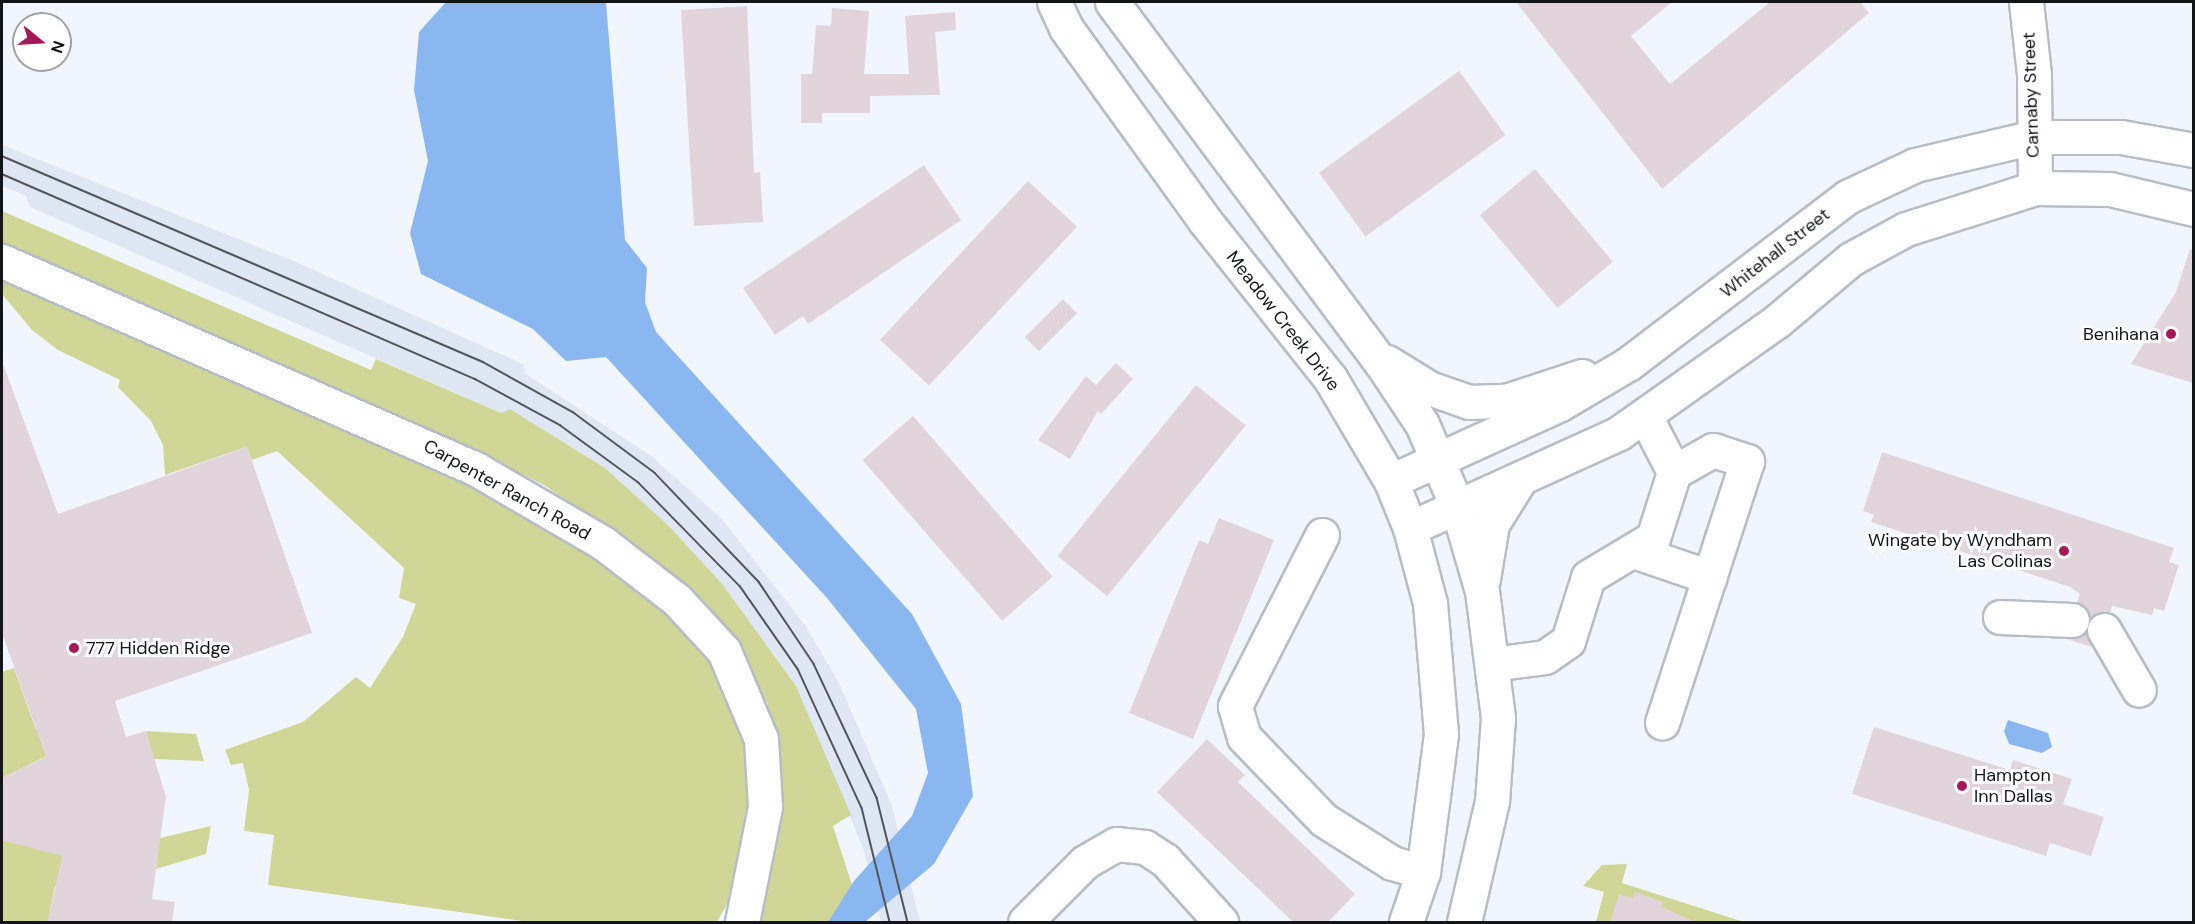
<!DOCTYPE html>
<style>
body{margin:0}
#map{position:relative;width:2195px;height:924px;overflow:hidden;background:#f1f6fe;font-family:"DM Sans",sans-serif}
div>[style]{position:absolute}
.built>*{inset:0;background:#dfe7f4}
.green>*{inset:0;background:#d0d695}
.water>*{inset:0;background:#8bb7f1}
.building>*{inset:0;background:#e1d5db;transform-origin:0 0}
.roads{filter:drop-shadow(2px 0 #b7bdc7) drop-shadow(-2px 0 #b7bdc7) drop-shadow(0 2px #b7bdc7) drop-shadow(0 -2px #b7bdc7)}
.minor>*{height:33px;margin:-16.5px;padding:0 16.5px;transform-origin:16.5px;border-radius:16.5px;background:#fff}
.tram>*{height:1.5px;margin:-0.75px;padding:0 0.75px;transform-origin:0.75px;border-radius:0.75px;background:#52555a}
.dots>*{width:16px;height:16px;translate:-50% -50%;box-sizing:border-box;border:3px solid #fff;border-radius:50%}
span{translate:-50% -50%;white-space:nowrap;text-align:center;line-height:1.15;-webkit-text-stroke:6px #fff;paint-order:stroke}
.street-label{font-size:18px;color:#131518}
.poi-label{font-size:18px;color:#131518}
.right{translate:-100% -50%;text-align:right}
.left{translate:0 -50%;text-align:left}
.frame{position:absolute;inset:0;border:3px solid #131518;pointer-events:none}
.north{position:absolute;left:12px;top:12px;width:60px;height:60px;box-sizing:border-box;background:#fff;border:2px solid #a1a1a3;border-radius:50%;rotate:108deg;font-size:16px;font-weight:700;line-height:24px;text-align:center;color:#131518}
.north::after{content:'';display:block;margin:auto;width:21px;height:27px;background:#a71858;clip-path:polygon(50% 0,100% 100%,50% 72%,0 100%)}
</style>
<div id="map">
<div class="built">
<div style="clip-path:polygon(2px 145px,296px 262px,523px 364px,526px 374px,651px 456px,722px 519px,805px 625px,839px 683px,892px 806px,920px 922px,881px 922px,864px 851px,796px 686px,723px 585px,670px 527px,605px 468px,510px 409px,501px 413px,30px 207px,26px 196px,2px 186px)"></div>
</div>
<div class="green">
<div style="clip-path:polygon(2px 211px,371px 370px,376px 359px,501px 413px,510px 409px,605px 468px,670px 527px,723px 585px,796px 686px,851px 815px,833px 826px,864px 922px,756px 922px,781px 805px,781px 768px,768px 704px,735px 642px,620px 537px,544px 485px,460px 443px,2px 246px)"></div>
<div style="clip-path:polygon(2px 280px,498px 496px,658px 602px,699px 642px,724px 678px,746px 739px,750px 813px,732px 895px,717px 922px,530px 922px,268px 885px,274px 835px,244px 831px,249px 790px,243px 763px,231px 765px,225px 750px,303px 722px,356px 677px,370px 688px,403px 637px,416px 604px,399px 598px,404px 568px,277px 451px,252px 460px,246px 447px,165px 475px,163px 445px,151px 421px,118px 387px,120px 380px,58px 350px,32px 330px,2px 294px)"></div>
<div style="clip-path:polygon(14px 668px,36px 730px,66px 719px,51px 754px,2px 778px,2px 672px)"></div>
<div style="clip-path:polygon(146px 731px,196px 734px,204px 761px,154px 759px)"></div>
<div style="clip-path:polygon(211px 826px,206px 854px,156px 869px,160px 838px)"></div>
<div style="clip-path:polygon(2px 840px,91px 862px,85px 892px,55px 886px,48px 922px,2px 922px)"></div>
<div style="clip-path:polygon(1627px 864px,1622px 883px,1744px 922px,1596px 922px,1604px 892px,1583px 886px,1602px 865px)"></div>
</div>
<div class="water">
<div style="clip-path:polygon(446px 2px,606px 2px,625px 240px,647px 268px,645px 302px,656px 332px,912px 614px,961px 704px,973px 796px,934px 864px,865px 922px,828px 922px,854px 881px,912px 816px,928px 773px,916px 709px,827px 598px,606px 357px,566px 361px,533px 329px,421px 274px,410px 233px,428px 161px,414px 90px,419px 32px)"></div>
<div style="clip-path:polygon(2008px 720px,2048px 733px,2052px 747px,2042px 753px,2009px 744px,2004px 731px)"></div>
</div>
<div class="building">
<div style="clip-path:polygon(1516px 2px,1672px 2px,1631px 36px,1670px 84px,1770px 2px,1860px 2px,1869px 13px,1662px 189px)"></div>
<div style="clip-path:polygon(747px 6px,754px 173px,760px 172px,763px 222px,694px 226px,681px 10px)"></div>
<div style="clip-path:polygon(832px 8px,869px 11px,864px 74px,909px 74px,905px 16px,955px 12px,956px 30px,935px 32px,940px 95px,870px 96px,870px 113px,822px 113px,822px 123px,801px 123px,801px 74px,812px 74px,816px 25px,831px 26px)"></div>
<div style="left:1459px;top:71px;width:79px;height:173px;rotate:54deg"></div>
<div style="clip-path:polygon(924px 165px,961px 220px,808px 324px,803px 316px,775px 335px,743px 288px)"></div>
<div style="left:1535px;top:169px;width:121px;height:72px;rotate:50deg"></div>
<div style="left:1028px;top:181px;width:67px;height:217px;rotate:43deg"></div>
<div style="clip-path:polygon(2190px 249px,2193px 249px,2193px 383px,2131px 364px,2176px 292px)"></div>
<div style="left:1063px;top:299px;width:20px;height:54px;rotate:45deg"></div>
<div style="clip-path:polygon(2px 361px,58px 514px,247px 447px,312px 633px,115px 701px,126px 737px,146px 731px,166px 797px,152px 899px,175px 902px,172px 922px,48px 922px,62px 856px,2px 840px,2px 778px,46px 757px,2px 633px)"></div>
<div style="clip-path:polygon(1116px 363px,1133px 379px,1101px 414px,1098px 411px,1070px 459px,1038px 440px,1086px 376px,1096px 385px)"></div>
<div style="left:1196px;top:385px;width:64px;height:220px;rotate:39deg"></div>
<div style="left:913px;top:416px;width:213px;height:67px;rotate:49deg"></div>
<div style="clip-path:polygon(1882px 452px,2174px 548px,2169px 562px,2179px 565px,2164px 611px,2154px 608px,2152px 615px,2112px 606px,2110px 613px,2090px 618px,2077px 603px,2080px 594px,2070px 587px,1871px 522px,1874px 515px,1863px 511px)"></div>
<div style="clip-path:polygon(1219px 518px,1274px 540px,1193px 739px,1129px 713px,1199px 540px,1208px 544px)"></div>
<div style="clip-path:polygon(2086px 632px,2092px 647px,2066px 639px,2080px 637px)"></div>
<div style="clip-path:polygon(1874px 727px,2010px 770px,2013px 760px,2072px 779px,2063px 804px,2104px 817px,2091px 856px,2050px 843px,2046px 856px,1852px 794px)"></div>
<div style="clip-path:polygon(1207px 739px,1245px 775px,1238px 782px,1355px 894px,1328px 922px,1293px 922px,1157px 792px)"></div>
<div style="clip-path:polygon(1635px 892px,1663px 902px,1662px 907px,1695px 922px,1610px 922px,1619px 894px,1633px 898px)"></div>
</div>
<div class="roads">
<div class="minor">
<div style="left:1054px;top:2px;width:29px;rotate:65deg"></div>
<div style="left:1066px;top:28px;width:238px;rotate:54.2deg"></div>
<div style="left:1205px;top:221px;width:201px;rotate:51.5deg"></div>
<div style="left:1330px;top:378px;width:120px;rotate:59.4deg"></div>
<div style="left:1391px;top:481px;width:51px;rotate:68deg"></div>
<div style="left:1410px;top:528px;width:78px;rotate:75.1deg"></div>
<div style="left:1430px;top:603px;width:131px;rotate:85.2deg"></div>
<div style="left:1441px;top:734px;width:139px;rotate:97.4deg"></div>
<div style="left:1423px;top:872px;width:53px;rotate:108.8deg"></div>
<div style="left:1112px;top:2px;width:448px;rotate:53.3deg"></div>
<div style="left:1380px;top:361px;width:76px;rotate:56.3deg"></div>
<div style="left:1422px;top:424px;width:92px;rotate:67deg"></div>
<div style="left:1458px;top:509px;width:85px;rotate:73.7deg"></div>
<div style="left:1482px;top:591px;width:128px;rotate:82.8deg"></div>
<div style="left:1498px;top:718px;width:83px;rotate:94.1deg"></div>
<div style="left:1492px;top:801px;width:124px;rotate:103deg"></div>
<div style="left:2026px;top:2px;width:73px;rotate:83.7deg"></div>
<div style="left:2034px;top:75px;width:113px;rotate:89.5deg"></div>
<div style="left:2px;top:261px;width:518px;rotate:23.69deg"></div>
<div style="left:476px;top:469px;width:147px;rotate:30.2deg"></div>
<div style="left:603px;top:543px;width:93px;rotate:37.6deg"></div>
<div style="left:677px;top:600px;width:69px;rotate:47.3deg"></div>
<div style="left:724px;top:651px;width:95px;rotate:67.2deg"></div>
<div style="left:761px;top:739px;width:68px;rotate:86.6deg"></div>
<div style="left:765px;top:807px;width:117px;rotate:101.3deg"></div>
<div style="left:1387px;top:362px;width:49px;rotate:31.8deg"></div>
<div style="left:1429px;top:388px;width:42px;rotate:19.3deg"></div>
<div style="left:1469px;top:402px;width:37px;rotate:-2deg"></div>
<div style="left:1506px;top:401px;width:80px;rotate:-18.2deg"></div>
<div style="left:1645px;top:416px;width:63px;rotate:62.6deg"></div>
<div style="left:1674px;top:472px;width:45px;rotate:-29.4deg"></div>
<div style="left:1713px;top:450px;width:36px;rotate:18deg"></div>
<div style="left:1747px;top:461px;width:275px;rotate:108deg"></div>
<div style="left:1391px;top:481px;width:186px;rotate:-24.5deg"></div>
<div style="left:1560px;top:404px;width:79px;rotate:-30.5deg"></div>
<div style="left:1628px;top:364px;width:275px;rotate:-37.3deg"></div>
<div style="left:1847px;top:197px;width:75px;rotate:-25.2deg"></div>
<div style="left:1915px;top:165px;width:122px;rotate:-13.2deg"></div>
<div style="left:2034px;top:137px;width:87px"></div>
<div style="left:2121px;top:137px;width:74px;rotate:10.1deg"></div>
<div style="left:1410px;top:528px;width:230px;rotate:-24.4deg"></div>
<div style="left:1619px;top:433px;width:194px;rotate:-35.3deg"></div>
<div style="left:1777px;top:321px;width:97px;rotate:-40deg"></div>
<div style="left:1851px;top:259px;width:63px;rotate:-28.6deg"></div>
<div style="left:1906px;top:229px;width:135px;rotate:-17.6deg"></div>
<div style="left:2035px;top:188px;width:75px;rotate:0.8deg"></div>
<div style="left:2110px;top:189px;width:86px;rotate:13.4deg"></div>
<div style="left:1322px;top:535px;width:192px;rotate:117deg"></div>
<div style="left:1235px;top:706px;width:32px;rotate:74deg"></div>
<div style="left:1244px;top:737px;width:115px;rotate:46.1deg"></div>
<div style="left:1324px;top:820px;width:80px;rotate:32.3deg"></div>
<div style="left:1392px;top:863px;width:32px;rotate:16deg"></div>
<div style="left:1633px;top:551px;width:81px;rotate:18.7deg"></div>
<div style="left:1483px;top:579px;width:56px;rotate:-80.7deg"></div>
<div style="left:1492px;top:524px;width:51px;rotate:-57.9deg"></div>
<div style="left:2000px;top:617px;width:72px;rotate:2.4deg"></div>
<div style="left:2104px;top:630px;width:69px;rotate:59.7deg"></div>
<div style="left:1492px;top:664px;width:53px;rotate:-7.5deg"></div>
<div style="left:1545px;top:657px;width:28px;rotate:-35deg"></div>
<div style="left:1568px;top:641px;width:67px;rotate:-72.6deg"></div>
<div style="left:1588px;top:577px;width:76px;rotate:-31deg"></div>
<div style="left:1653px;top:538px;width:69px;rotate:-72.3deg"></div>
<div style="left:1025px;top:922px;width:85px;rotate:-45deg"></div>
<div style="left:1085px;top:862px;width:36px;rotate:-30deg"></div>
<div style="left:1116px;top:844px;width:29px;rotate:6deg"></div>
<div style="left:1145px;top:847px;width:24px;rotate:33deg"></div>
<div style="left:1165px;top:860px;width:84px;rotate:47.9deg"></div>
</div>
</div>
<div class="tram">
<div style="left:2px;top:156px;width:523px;rotate:23.18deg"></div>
<div style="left:483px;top:362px;width:103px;rotate:29.1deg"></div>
<div style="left:573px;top:412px;width:102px;rotate:36.6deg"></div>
<div style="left:655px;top:473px;width:151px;rotate:46.3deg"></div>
<div style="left:759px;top:582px;width:99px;rotate:56.1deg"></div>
<div style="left:814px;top:664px;width:148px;rotate:64.8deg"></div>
<div style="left:877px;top:798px;width:128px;rotate:76deg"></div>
<div style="left:2px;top:174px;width:516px;rotate:23.43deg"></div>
<div style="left:475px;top:379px;width:97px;rotate:28.4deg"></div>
<div style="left:560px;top:425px;width:97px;rotate:36.2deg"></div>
<div style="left:638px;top:482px;width:146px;rotate:45.6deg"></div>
<div style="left:740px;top:586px;width:101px;rotate:55.1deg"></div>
<div style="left:798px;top:669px;width:153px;rotate:65.3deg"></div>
<div style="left:862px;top:808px;width:117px;rotate:76.2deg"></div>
</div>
<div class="dots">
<div style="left:2171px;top:334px;background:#a71858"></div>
<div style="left:2064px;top:551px;background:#a71858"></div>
<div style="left:74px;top:648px;background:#a71858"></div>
<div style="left:1962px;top:786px;background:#a71858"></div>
</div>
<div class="street-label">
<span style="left:2031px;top:95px;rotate:-92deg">Carnaby Street</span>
<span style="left:1775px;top:253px;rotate:-38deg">Whitehall Street</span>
<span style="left:1283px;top:321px;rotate:52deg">Meadow Creek Drive</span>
<span style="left:507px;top:490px;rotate:29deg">Carpenter Ranch Road</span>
</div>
<div class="poi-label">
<span class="right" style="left:2159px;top:334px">Benihana</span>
<span class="right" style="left:2052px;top:551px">Wingate by Wyndham<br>Las Colinas</span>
<span class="left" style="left:86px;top:648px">777 Hidden Ridge</span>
<span class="left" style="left:1974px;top:786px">Hampton<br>Inn Dallas</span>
</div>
<div class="frame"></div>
<div class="north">N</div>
</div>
